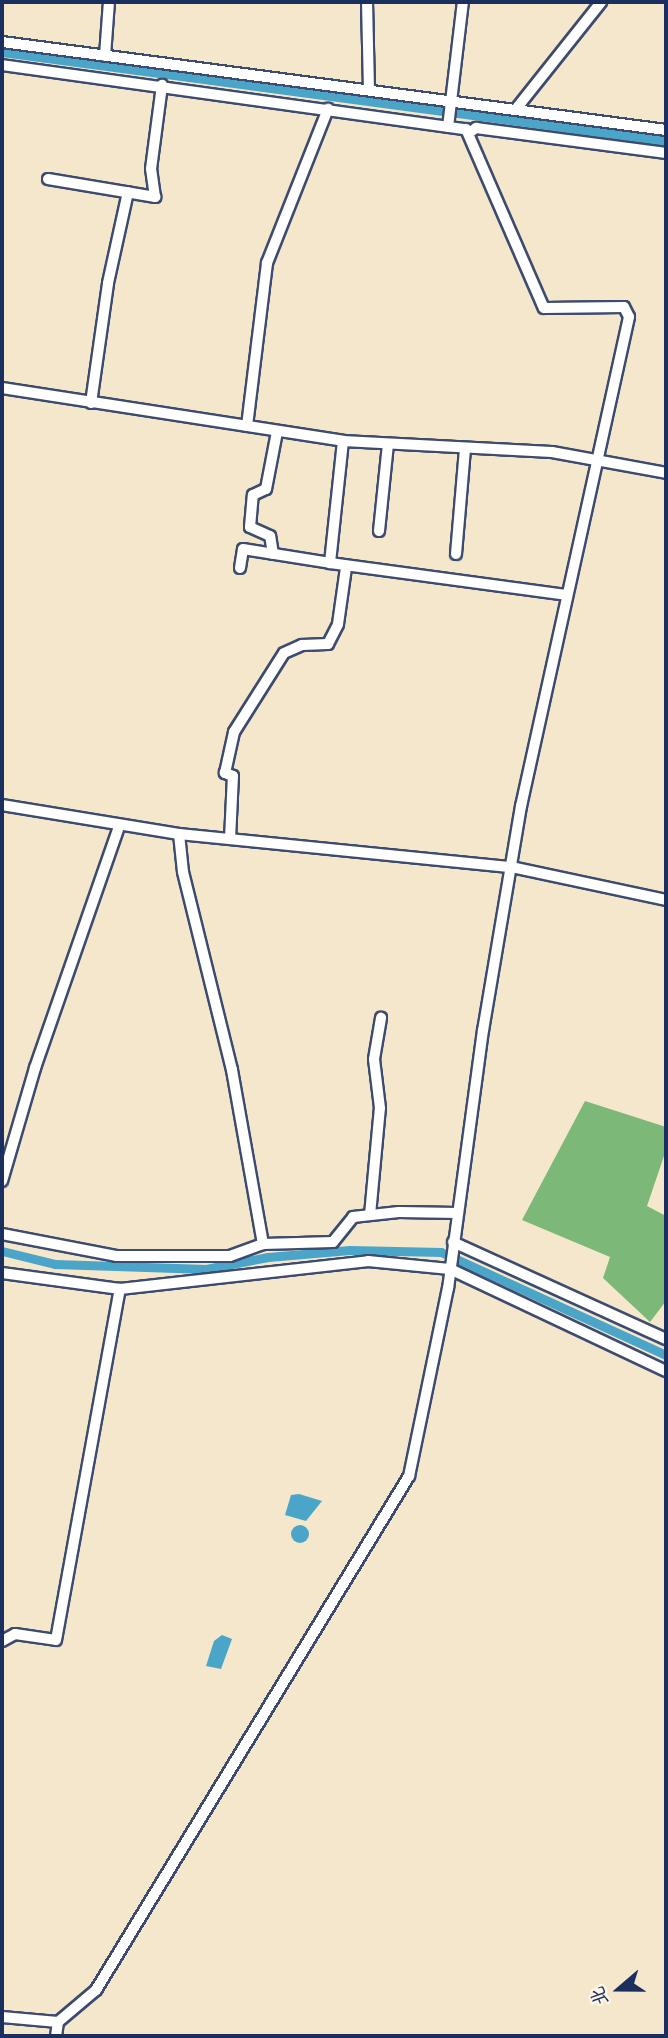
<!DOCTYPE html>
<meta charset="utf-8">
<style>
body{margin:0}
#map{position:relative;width:668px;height:2038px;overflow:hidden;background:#f4e7cc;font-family:Pangolin,"LXGW WenKai TC",sans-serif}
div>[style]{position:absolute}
.forest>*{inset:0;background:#7cb877}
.water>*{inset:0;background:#4ba5c9}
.round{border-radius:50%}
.canal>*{height:9px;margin:-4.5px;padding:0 4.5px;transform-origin:4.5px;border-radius:4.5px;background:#4ba5c9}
.roads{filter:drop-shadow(2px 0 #3c4b6e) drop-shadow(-2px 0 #3c4b6e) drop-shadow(0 2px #3c4b6e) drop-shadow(0 -2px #3c4b6e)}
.minor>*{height:10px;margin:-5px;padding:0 5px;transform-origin:5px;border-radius:5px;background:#fff}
span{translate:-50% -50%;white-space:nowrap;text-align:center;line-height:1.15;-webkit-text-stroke:5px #fcf5e5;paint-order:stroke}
.frame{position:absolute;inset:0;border:4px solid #1b2f5e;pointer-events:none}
.north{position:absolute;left:584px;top:1954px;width:70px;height:70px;-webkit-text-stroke:5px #fcf5e5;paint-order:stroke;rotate:250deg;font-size:19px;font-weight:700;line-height:28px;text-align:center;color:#1b2f5e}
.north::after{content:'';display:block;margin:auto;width:24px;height:32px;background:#1b2f5e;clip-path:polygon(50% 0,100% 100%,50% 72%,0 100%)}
</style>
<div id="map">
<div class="forest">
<div style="clip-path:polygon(585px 1101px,666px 1127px,666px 1150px,647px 1206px,666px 1216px,666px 1301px,650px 1322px,603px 1278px,610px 1257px,522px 1220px)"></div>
</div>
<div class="water">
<div style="clip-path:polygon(299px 1494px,322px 1501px,306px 1521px,285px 1515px,291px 1495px)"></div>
<div class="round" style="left:291px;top:1525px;width:18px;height:18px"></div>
<div style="clip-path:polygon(222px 1635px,232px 1639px,221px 1669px,206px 1666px,214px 1641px)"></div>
</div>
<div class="canal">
<div style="left:2px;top:52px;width:670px;rotate:7.63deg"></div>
<div style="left:2px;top:1251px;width:55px;rotate:13.8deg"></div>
<div style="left:55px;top:1264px;width:151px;rotate:1.9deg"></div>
<div style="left:206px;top:1269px;width:63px;rotate:-11deg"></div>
<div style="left:268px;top:1257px;width:82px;rotate:-4.9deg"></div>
<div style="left:350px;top:1250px;width:91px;rotate:1.3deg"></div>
<div style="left:441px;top:1252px;width:247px;rotate:24.6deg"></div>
</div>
<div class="roads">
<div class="minor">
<div style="left:367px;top:2px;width:88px;rotate:88.7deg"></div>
<div style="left:2px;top:42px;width:670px;rotate:7.55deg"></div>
<div style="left:105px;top:56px;width:54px;rotate:-85.8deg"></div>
<div style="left:2px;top:65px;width:468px;rotate:7.9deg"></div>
<div style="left:466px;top:129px;width:195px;rotate:66.5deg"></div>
<div style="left:544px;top:308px;width:80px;rotate:-0.7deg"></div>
<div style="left:624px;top:307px;width:11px;rotate:63deg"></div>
<div style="left:629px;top:317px;width:501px;rotate:102.45deg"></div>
<div style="left:521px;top:806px;width:227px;rotate:99.6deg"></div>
<div style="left:483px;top:1030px;width:260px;rotate:97.7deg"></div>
<div style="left:448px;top:1288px;width:192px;rotate:101.7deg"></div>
<div style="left:409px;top:1476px;width:602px;rotate:121.34deg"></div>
<div style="left:96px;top:1990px;width:50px;rotate:139.9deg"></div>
<div style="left:516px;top:109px;width:137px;rotate:-51.5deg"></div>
<div style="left:448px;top:127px;width:126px;rotate:-83.2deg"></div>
<div style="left:469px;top:133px;width:9px;rotate:-36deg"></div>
<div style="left:476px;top:128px;width:192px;rotate:7.5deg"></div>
<div style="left:48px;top:179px;width:109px;rotate:9.5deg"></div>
<div style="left:155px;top:197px;width:28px;rotate:-98deg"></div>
<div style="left:151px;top:169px;width:85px;rotate:-82.5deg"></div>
<div style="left:2px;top:388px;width:345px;rotate:8.8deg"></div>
<div style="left:343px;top:441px;width:209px;rotate:3deg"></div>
<div style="left:552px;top:452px;width:116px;rotate:10.4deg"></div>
<div style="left:91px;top:403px;width:121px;rotate:-81.9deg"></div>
<div style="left:108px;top:283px;width:93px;rotate:-77.6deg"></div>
<div style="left:247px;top:426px;width:164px;rotate:-83deg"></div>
<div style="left:267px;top:263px;width:166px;rotate:-68.4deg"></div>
<div style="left:343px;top:441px;width:123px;rotate:96.1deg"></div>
<div style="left:330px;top:563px;width:238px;rotate:7.7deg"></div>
<div style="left:379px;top:531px;width:87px;rotate:-84.1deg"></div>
<div style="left:273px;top:554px;width:18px;rotate:-99deg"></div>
<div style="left:270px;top:536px;width:22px;rotate:-156deg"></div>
<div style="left:250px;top:527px;width:32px;rotate:-85deg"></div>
<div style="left:253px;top:495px;width:14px;rotate:-25deg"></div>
<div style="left:266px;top:489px;width:58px;rotate:-79.1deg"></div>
<div style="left:456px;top:554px;width:106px;rotate:-85.1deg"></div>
<div style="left:240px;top:568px;width:19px;rotate:-81deg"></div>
<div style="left:243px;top:549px;width:88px;rotate:9.1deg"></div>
<div style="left:2px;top:805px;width:179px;rotate:9.3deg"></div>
<div style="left:179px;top:834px;width:334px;rotate:5.7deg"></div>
<div style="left:511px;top:867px;width:158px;rotate:12deg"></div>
<div style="left:179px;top:834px;width:38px;rotate:84deg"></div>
<div style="left:183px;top:872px;width:204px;rotate:76.1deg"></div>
<div style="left:232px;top:1070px;width:177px;rotate:79.9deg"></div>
<div style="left:230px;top:839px;width:63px;rotate:-87.3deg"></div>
<div style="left:233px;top:776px;width:9px;rotate:-159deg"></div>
<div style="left:225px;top:773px;width:42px;rotate:-77.6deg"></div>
<div style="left:234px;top:732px;width:93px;rotate:-57.7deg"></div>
<div style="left:284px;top:653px;width:20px;rotate:-24deg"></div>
<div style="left:302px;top:645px;width:26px;rotate:-2deg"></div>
<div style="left:328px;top:644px;width:22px;rotate:-63deg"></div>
<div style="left:338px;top:624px;width:57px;rotate:-81.9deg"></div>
<div style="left:2px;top:1181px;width:118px;rotate:-73.7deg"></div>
<div style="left:35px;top:1068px;width:255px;rotate:-70.8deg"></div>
<div style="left:370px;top:1215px;width:107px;rotate:-84.7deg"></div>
<div style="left:380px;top:1108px;width:49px;rotate:-97deg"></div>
<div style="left:374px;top:1059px;width:42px;rotate:-80.3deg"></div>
<div style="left:2px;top:1234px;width:116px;rotate:10.9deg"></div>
<div style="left:116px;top:1256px;width:114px"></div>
<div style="left:230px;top:1256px;width:35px;rotate:-20deg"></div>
<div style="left:263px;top:1244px;width:70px;rotate:-1.6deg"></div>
<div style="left:333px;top:1242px;width:32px;rotate:-51deg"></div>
<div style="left:353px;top:1217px;width:46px;rotate:-6.2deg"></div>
<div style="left:399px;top:1212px;width:58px;rotate:1deg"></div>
<div style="left:453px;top:1242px;width:234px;rotate:24.5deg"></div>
<div style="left:2px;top:1273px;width:119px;rotate:7.7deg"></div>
<div style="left:120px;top:1289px;width:250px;rotate:-6.4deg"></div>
<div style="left:368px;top:1261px;width:82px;rotate:5.6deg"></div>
<div style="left:450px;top:1269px;width:239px;rotate:25.3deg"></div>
<div style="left:2px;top:1641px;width:15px;rotate:-28deg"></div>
<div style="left:15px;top:1634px;width:41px;rotate:8.3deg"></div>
<div style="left:56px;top:1640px;width:357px;rotate:-79.7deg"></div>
<div style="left:2px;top:2017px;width:56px;rotate:5.1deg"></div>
<div style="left:58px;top:2022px;width:14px;rotate:98deg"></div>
</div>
</div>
<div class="frame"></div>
<div class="north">北</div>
</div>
